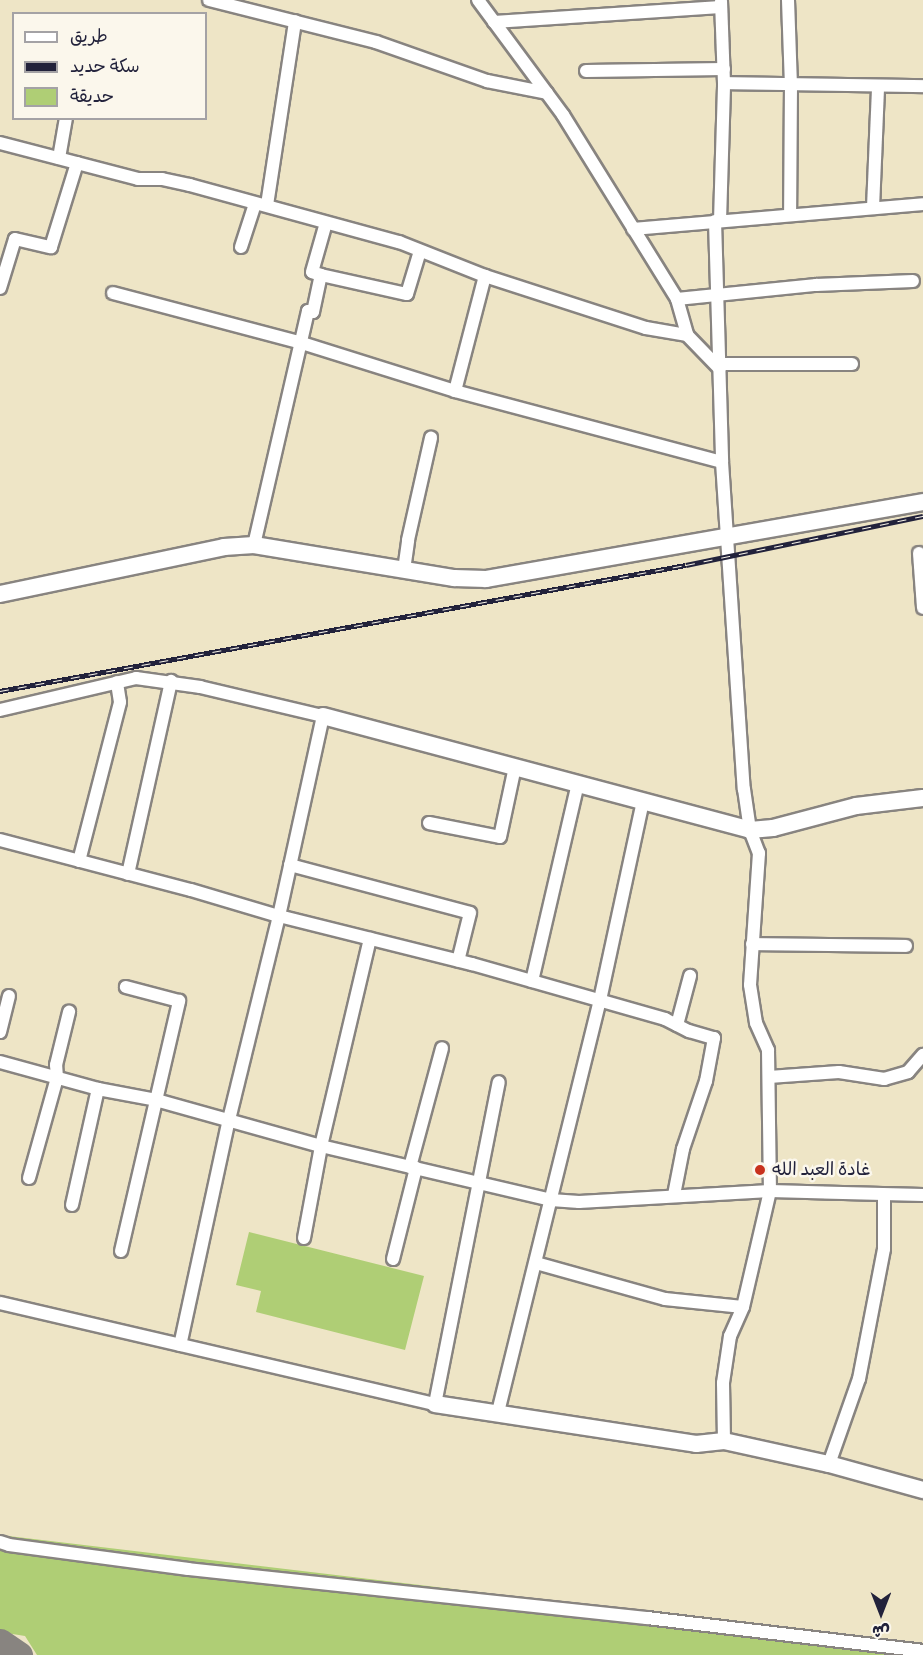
<!DOCTYPE html>
<meta charset="utf-8">
<style>
body{margin:0}
#map{position:relative;width:923px;height:1655px;overflow:hidden;background:#eee5c6;font-family:Pangolin,"Playpen Sans Arabic",sans-serif}
div>[style]{position:absolute}
.green>*{inset:0;background:#afce75}
.taxiway>*{height:27px;margin:-13.5px;padding:0 13.5px;transform-origin:13.5px;border-radius:13.5px;background:#888480}
.roads{filter:drop-shadow(2px 0 #888480) drop-shadow(-2px 0 #888480) drop-shadow(0 2px #888480) drop-shadow(0 -2px #888480)}
.street>*{height:12px;margin:-6px;padding:0 6px;transform-origin:6px;border-radius:6px;background:#fff}
.secondary>*{height:16px;margin:-8px;padding:0 8px;transform-origin:8px;border-radius:8px;background:#fff}
.rail>*{height:5px;margin-top:-2.5px;transform-origin:0;background:repeating-linear-gradient(90deg,#fbf7ec 0 9px,#22223b 0 18px);box-sizing:border-box;border-block:2px solid #22223b}
.dots>*{width:16px;height:16px;translate:-50% -50%;box-sizing:border-box;border:3px solid #fbf7ec;border-radius:50%}
span{translate:-50% -50%;white-space:nowrap;text-align:center;line-height:1.15;-webkit-text-stroke:5px #fbf7ec;paint-order:stroke}
.poi-label{font-size:18px;color:#22223b}
.left{translate:0 -50%;text-align:left}
.legend{position:absolute;left:12px;top:12px;width:195px;height:108px;box-sizing:border-box;background:#fbf7ec;border:2px solid #a4a2a5;margin:0;padding:8px 10px;list-style:none;font-size:18px;color:#22223b}
.legend li{display:flex;align-items:center;gap:12px;height:30px}
.legend b{width:30px;border:2px solid #a4a2a5}
.north{position:absolute;left:851px;top:1583px;width:60px;height:60px;-webkit-text-stroke:4px #fbf7ec;paint-order:stroke;rotate:180deg;font-size:16px;font-weight:700;line-height:24px;text-align:center;color:#22223b}
.north::after{content:'';display:block;margin:auto;width:21px;height:27px;background:#22223b;clip-path:polygon(50% 0,100% 100%,50% 72%,0 100%)}
</style>
<div id="map">
<div class="green">
<div style="clip-path:polygon(249px 1232px,424px 1276px,405px 1350px,256px 1312px,261px 1291px,236px 1285px)"></div>
<div style="clip-path:polygon(0 1535px,923px 1645px,923px 1655px,37px 1655px,25px 1636px,0 1632px)"></div>
</div>
<div class="taxiway">
<div style="left:0;top:1642px;width:23px;rotate:34deg"></div>
</div>
<div class="roads">
<div class="street">
<div style="left:209px;top:0;width:172px;rotate:14.1deg"></div>
<div style="left:376px;top:42px;width:118px;rotate:19.4deg"></div>
<div style="left:487px;top:81px;width:61px;rotate:11.3deg"></div>
<div style="left:478px;top:0;width:143px;rotate:53.5deg"></div>
<div style="left:563px;top:115px;width:216px;rotate:58.2deg"></div>
<div style="left:677px;top:299px;width:37px;rotate:74deg"></div>
<div style="left:788px;top:0;width:84px;rotate:88deg"></div>
<div style="left:791px;top:84px;width:131px;rotate:90.4deg"></div>
<div style="left:494px;top:22px;width:227px;rotate:-3.8deg"></div>
<div style="left:586px;top:71px;width:138px;rotate:-0.8deg"></div>
<div style="left:724px;top:83px;width:199px;rotate:0.9deg"></div>
<div style="left:0;top:143px;width:143px;rotate:14.6deg"></div>
<div style="left:138px;top:179px;width:24px"></div>
<div style="left:162px;top:179px;width:29px;rotate:12deg"></div>
<div style="left:190px;top:185px;width:217px;rotate:15.3deg"></div>
<div style="left:399px;top:242px;width:92px;rotate:21.6deg"></div>
<div style="left:485px;top:276px;width:169px;rotate:17.9deg"></div>
<div style="left:646px;top:328px;width:42px;rotate:9.7deg"></div>
<div style="left:687px;top:335px;width:47px;rotate:45.9deg"></div>
<div style="left:59px;top:158px;width:41px;rotate:-80.1deg"></div>
<div style="left:267px;top:205px;width:186px;rotate:-81.3deg"></div>
<div style="left:873px;top:208px;width:121px;rotate:-87.6deg"></div>
<div style="left:715px;top:221px;width:241px;rotate:88.3deg"></div>
<div style="left:722px;top:462px;width:328px;rotate:86.2deg"></div>
<div style="left:744px;top:789px;width:41px;rotate:81.7deg"></div>
<div style="left:750px;top:830px;width:25px;rotate:69deg"></div>
<div style="left:759px;top:853px;width:132px;rotate:93.9deg"></div>
<div style="left:750px;top:985px;width:38px;rotate:81deg"></div>
<div style="left:756px;top:1023px;width:30px;rotate:66deg"></div>
<div style="left:768px;top:1050px;width:141px;rotate:89.2deg"></div>
<div style="left:770px;top:1191px;width:119px;rotate:103.1deg"></div>
<div style="left:743px;top:1307px;width:32px;rotate:114deg"></div>
<div style="left:730px;top:1336px;width:48px;rotate:98.5deg"></div>
<div style="left:723px;top:1383px;width:58px;rotate:89deg"></div>
<div style="left:720px;top:221px;width:138px;rotate:-88.3deg"></div>
<div style="left:724px;top:83px;width:82px;rotate:-92.1deg"></div>
<div style="left:633px;top:229px;width:291px;rotate:-4.9deg"></div>
<div style="left:241px;top:247px;width:45px;rotate:-72deg"></div>
<div style="left:321px;top:275px;width:88px;rotate:12.5deg"></div>
<div style="left:407px;top:294px;width:45px;rotate:-73.2deg"></div>
<div style="left:0;top:288px;width:51px;rotate:-73deg"></div>
<div style="left:15px;top:239px;width:37px;rotate:13deg"></div>
<div style="left:51px;top:247px;width:88px;rotate:-72.8deg"></div>
<div style="left:113px;top:293px;width:196px;rotate:14.8deg"></div>
<div style="left:302px;top:343px;width:160px;rotate:17.4deg"></div>
<div style="left:455px;top:391px;width:276px;rotate:14.9deg"></div>
<div style="left:677px;top:299px;width:140px;rotate:-5.8deg"></div>
<div style="left:816px;top:285px;width:97px;rotate:-2.4deg"></div>
<div style="left:720px;top:364px;width:132px"></div>
<div style="left:455px;top:391px;width:119px;rotate:-75.4deg"></div>
<div style="left:254px;top:545px;width:240px;rotate:-77deg"></div>
<div style="left:308px;top:311px;width:5px;rotate:11deg"></div>
<div style="left:313px;top:312px;width:38px;rotate:-78deg"></div>
<div style="left:321px;top:275px;width:9px;rotate:-162deg"></div>
<div style="left:312px;top:272px;width:51px;rotate:-74.1deg"></div>
<div style="left:919px;top:553px;width:55px;rotate:85.8deg"></div>
<div style="left:404px;top:570px;width:30px;rotate:-82deg"></div>
<div style="left:408px;top:540px;width:105px;rotate:-77.3deg"></div>
<div style="left:0;top:710px;width:140px;rotate:-13.2deg"></div>
<div style="left:136px;top:678px;width:65px;rotate:8deg"></div>
<div style="left:200px;top:687px;width:126px;rotate:13.3deg"></div>
<div style="left:323px;top:716px;width:205px;rotate:102.4deg"></div>
<div style="left:279px;top:916px;width:209px;rotate:103.8deg"></div>
<div style="left:229px;top:1119px;width:231px;rotate:102.2deg"></div>
<div style="left:429px;top:823px;width:72px;rotate:11.2deg"></div>
<div style="left:500px;top:837px;width:72px;rotate:-77.9deg"></div>
<div style="left:0;top:840px;width:197px;rotate:14.7deg"></div>
<div style="left:191px;top:890px;width:92px;rotate:16.5deg"></div>
<div style="left:279px;top:916px;width:199px;rotate:14deg"></div>
<div style="left:472px;top:964px;width:201px;rotate:15.9deg"></div>
<div style="left:665px;top:1019px;width:27px;rotate:27deg"></div>
<div style="left:689px;top:1031px;width:26px;rotate:16deg"></div>
<div style="left:714px;top:1038px;width:44px;rotate:100.5deg"></div>
<div style="left:706px;top:1081px;width:72px;rotate:108.7deg"></div>
<div style="left:683px;top:1149px;width:47px;rotate:101.1deg"></div>
<div style="left:79px;top:861px;width:164px;rotate:-75.5deg"></div>
<div style="left:120px;top:702px;width:20px;rotate:-99deg"></div>
<div style="left:290px;top:865px;width:186px;rotate:14.9deg"></div>
<div style="left:470px;top:913px;width:49px;rotate:104deg"></div>
<div style="left:128px;top:874px;width:198px;rotate:-77.4deg"></div>
<div style="left:752px;top:944px;width:154px;rotate:0.7deg"></div>
<div style="left:532px;top:981px;width:203px;rotate:-76.9deg"></div>
<div style="left:677px;top:1025px;width:51px;rotate:-75.1deg"></div>
<div style="left:0;top:1032px;width:37px;rotate:-76deg"></div>
<div style="left:0;top:1062px;width:102px;rotate:15.4deg"></div>
<div style="left:98px;top:1089px;width:59px;rotate:10.7deg"></div>
<div style="left:156px;top:1100px;width:171px;rotate:15.6deg"></div>
<div style="left:321px;top:1146px;width:236px;rotate:13.2deg"></div>
<div style="left:551px;top:1200px;width:28px;rotate:4deg"></div>
<div style="left:579px;top:1202px;width:191px;rotate:-3.3deg"></div>
<div style="left:770px;top:1191px;width:153px;rotate:1.5deg"></div>
<div style="left:769px;top:1077px;width:70px;rotate:-4.1deg"></div>
<div style="left:839px;top:1072px;width:46px;rotate:8.8deg"></div>
<div style="left:884px;top:1079px;width:25px;rotate:-16deg"></div>
<div style="left:908px;top:1072px;width:23px;rotate:-49deg"></div>
<div style="left:410px;top:1167px;width:123px;rotate:-74.9deg"></div>
<div style="left:29px;top:1178px;width:104px;rotate:-74.4deg"></div>
<div style="left:57px;top:1078px;width:13px;rotate:-94deg"></div>
<div style="left:56px;top:1065px;width:55px;rotate:-76.2deg"></div>
<div style="left:72px;top:1205px;width:119px;rotate:-77.4deg"></div>
<div style="left:304px;top:1238px;width:94px;rotate:-79.5deg"></div>
<div style="left:321px;top:1146px;width:213px;rotate:-76.7deg"></div>
<div style="left:121px;top:1251px;width:257px;rotate:-76.9deg"></div>
<div style="left:179px;top:1001px;width:55px;rotate:-165.2deg"></div>
<div style="left:393px;top:1259px;width:94px;rotate:-75.8deg"></div>
<div style="left:536px;top:1263px;width:134px;rotate:15.6deg"></div>
<div style="left:665px;top:1299px;width:78px;rotate:5.9deg"></div>
<div style="left:0;top:1303px;width:447px;rotate:13.1deg"></div>
<div style="left:435px;top:1404px;width:328px;rotate:-78.8deg"></div>
<div style="left:498px;top:1412px;width:424px;rotate:-76.1deg"></div>
<div style="left:600px;top:1000px;width:204px;rotate:-77.8deg"></div>
<div style="left:829px;top:1464px;width:90px;rotate:-70.6deg"></div>
<div style="left:859px;top:1379px;width:132px;rotate:-79.1deg"></div>
<div style="left:884px;top:1249px;width:54px;rotate:-90deg"></div>
<div style="left:0;top:1542px;width:9px;rotate:18deg"></div>
<div style="left:9px;top:1545px;width:181px;rotate:7.6deg"></div>
<div style="left:188px;top:1569px;width:462px;rotate:6.1deg"></div>
<div style="left:647px;top:1618px;width:278px;rotate:6.8deg"></div>
</div>
<div class="secondary">
<div style="left:0;top:594px;width:229px;rotate:-11.8deg"></div>
<div style="left:224px;top:547px;width:30px;rotate:-4deg"></div>
<div style="left:254px;top:545px;width:203px;rotate:9.4deg"></div>
<div style="left:454px;top:578px;width:32px;rotate:2deg"></div>
<div style="left:486px;top:579px;width:444px;rotate:-10deg"></div>
<div style="left:323px;top:716px;width:442px;rotate:14.9deg"></div>
<div style="left:750px;top:830px;width:23px;rotate:-5deg"></div>
<div style="left:773px;top:828px;width:86px;rotate:-14.8deg"></div>
<div style="left:856px;top:806px;width:67px;rotate:-6.8deg"></div>
<div style="left:435px;top:1404px;width:264px;rotate:8.7deg"></div>
<div style="left:696px;top:1444px;width:28px;rotate:-6deg"></div>
<div style="left:724px;top:1441px;width:107px;rotate:12.4deg"></div>
<div style="left:829px;top:1464px;width:98px;rotate:15.5deg"></div>
</div>
</div>
<div class="rail">
<div style="left:0;top:691px;width:697px;rotate:-10.41deg"></div>
<div style="left:686px;top:565px;width:242px;rotate:-11.7deg"></div>
</div>
<div class="dots">
<div style="left:760px;top:1170px;background:#c8321e"></div>
</div>
<div class="poi-label">
<span class="left" style="left:772px;top:1170px">غادة العبد الله</span>
</div>
<ul class="legend">
<li><b style="height:8px;background:#fff"></b>طريق</li>
<li><b style="height:8px;background:#22223b"></b>سكة حديد</li>
<li><b style="height:16px;background:#afce75"></b>حديقة</li>
</ul>
<div class="north">ش</div>
</div>
